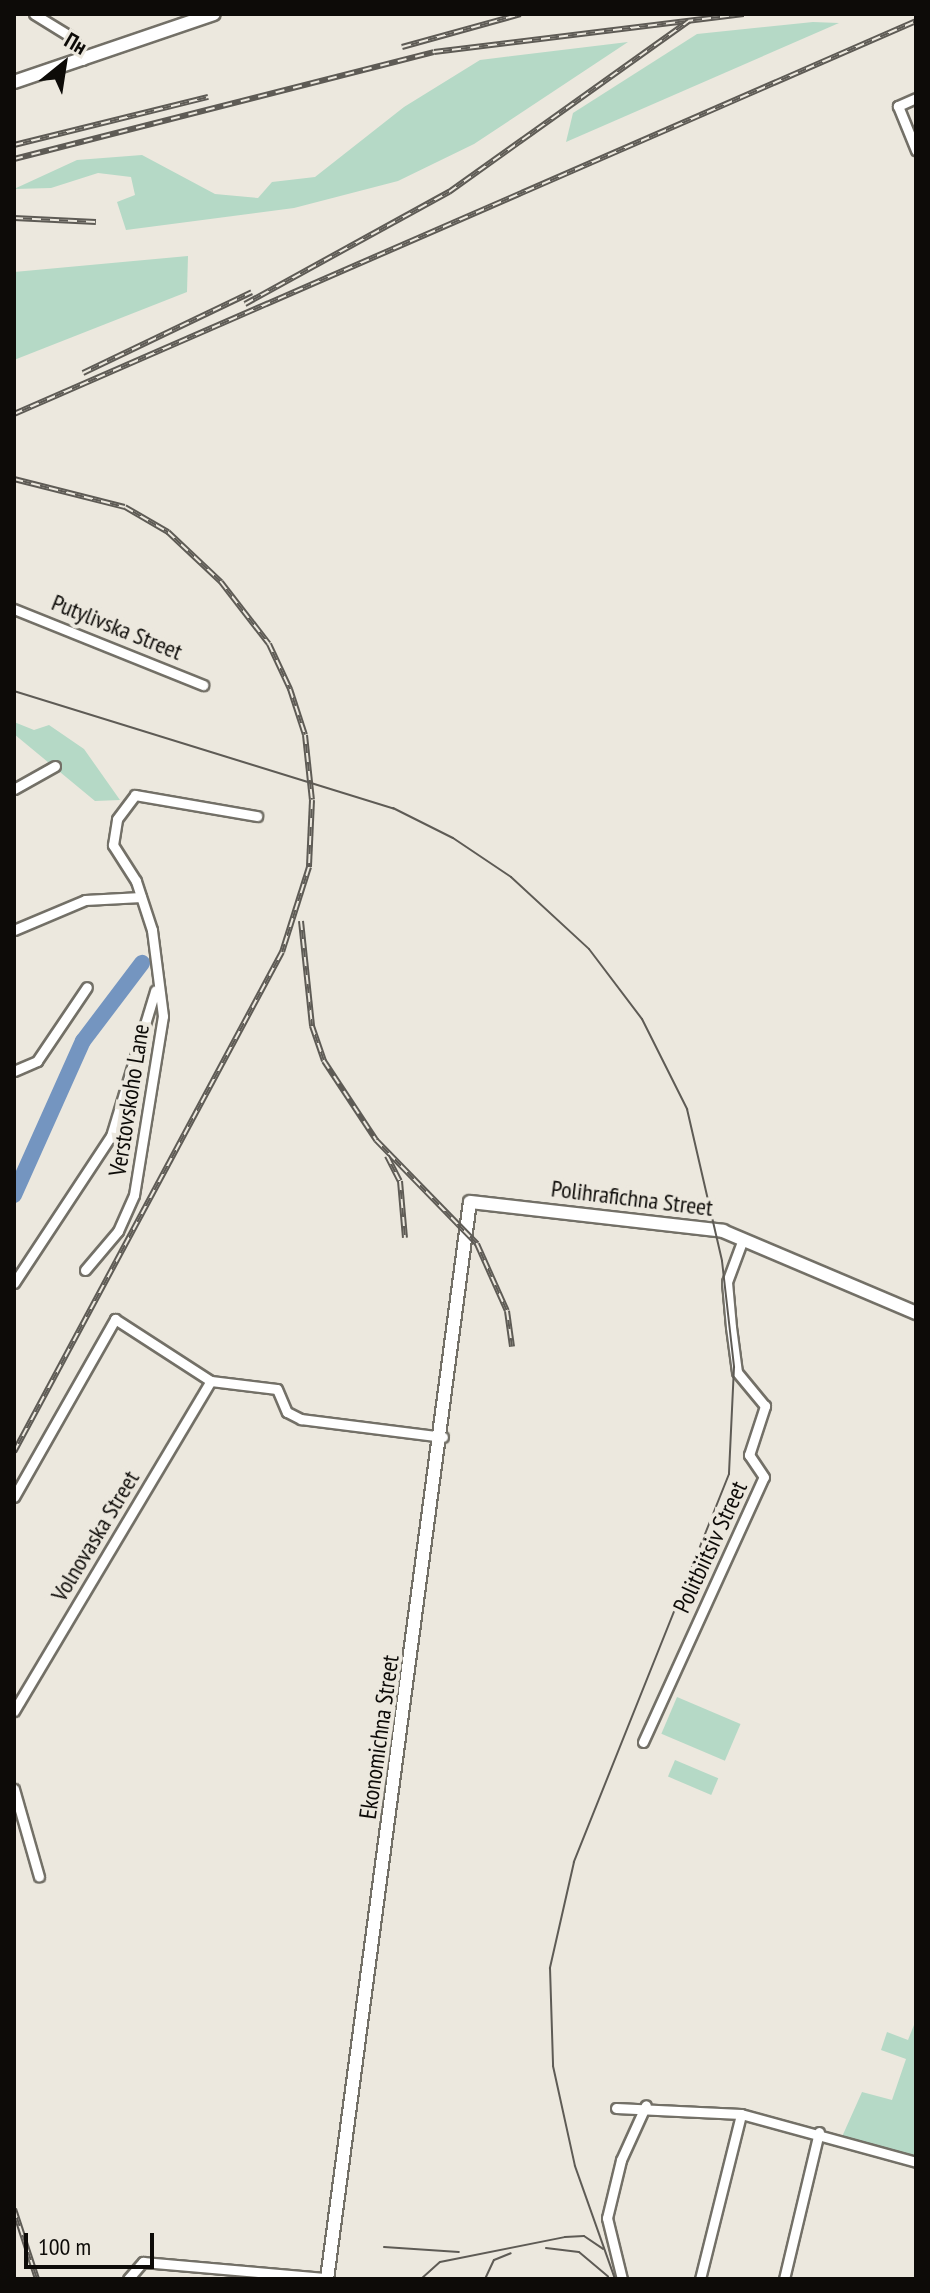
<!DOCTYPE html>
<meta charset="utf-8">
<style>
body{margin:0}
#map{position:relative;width:930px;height:2293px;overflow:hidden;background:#ece8de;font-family:"PT Sans Narrow",sans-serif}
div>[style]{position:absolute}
.green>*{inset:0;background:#b5d9c6;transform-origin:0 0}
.river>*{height:16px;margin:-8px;padding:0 8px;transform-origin:8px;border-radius:8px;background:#7495c0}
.roads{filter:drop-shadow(2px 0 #737067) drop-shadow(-2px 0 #737067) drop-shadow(0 2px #737067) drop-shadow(0 -2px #737067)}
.street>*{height:9px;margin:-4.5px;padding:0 4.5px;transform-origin:4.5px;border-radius:4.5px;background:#fff}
.secondary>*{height:12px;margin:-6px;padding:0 6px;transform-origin:6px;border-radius:6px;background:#fff}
.tram>*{height:2px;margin:-1px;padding:0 1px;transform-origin:1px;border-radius:1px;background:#5e5b55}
.rail>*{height:6px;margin-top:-3px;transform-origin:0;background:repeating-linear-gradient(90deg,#ece8de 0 9px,#5e5b55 0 18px);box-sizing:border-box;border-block:2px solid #5e5b55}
span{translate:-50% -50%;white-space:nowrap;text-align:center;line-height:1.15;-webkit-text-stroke:8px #ece8de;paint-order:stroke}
.street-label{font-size:24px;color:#0d0b08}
.frame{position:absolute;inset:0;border:16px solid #0d0b08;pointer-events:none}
.north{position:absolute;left:24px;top:24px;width:80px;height:80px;-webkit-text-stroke:6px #ece8de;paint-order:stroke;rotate:30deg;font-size:22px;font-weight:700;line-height:32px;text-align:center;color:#0d0b08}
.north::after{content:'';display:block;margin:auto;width:28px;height:36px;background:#0d0b08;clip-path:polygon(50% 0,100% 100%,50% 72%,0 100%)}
.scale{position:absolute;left:24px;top:2233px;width:130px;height:36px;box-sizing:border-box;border:4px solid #0d0b08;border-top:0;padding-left:10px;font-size:24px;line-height:28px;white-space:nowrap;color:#0d0b08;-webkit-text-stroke:6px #ece8de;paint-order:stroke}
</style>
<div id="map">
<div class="green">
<div style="clip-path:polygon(813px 22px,839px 23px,566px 142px,573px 113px,697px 34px)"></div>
<div style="clip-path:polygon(628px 42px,474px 144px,398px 181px,294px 208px,126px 230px,117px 202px,135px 195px,131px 177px,98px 173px,51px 188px,14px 189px,77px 160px,142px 155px,215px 194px,258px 198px,272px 182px,315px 177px,404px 107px,480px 60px)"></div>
<div style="clip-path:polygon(188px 256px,187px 292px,14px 360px,14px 272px)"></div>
<div style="clip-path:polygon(14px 722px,34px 730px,49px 725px,84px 749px,120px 800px,95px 801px,14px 734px)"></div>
<div style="left:677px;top:1697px;width:69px;height:40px;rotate:23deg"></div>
<div style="left:675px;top:1760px;width:47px;height:18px;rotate:23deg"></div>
<div style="clip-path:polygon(916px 2020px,916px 2161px,841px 2139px,862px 2092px,892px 2100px,906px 2059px,881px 2050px,887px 2032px,908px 2040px)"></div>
</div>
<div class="river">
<div style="left:14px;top:1195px;width:169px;rotate:-65.9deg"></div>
<div style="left:83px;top:1041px;width:98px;rotate:-52.9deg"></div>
</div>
<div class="roads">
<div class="street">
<div style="left:34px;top:14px;width:46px;rotate:31.6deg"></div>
<div style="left:73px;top:38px;width:24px;rotate:66deg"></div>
<div style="left:916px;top:98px;width:20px;rotate:156deg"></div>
<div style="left:898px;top:106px;width:48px;rotate:67.8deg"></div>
<div style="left:14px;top:609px;width:204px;rotate:21.9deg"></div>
<div style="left:14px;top:789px;width:47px;rotate:-29.3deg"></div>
<div style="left:14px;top:930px;width:77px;rotate:-22.9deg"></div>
<div style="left:85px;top:900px;width:56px;rotate:-3.1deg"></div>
<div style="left:14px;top:1071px;width:25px;rotate:-23deg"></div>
<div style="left:37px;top:1061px;width:89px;rotate:-56deg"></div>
<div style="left:85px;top:1270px;width:51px;rotate:-49.8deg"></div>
<div style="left:118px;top:1231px;width:39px;rotate:-66deg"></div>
<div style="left:134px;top:1195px;width:181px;rotate:-80.8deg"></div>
<div style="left:163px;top:1016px;width:87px;rotate:-97.3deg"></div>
<div style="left:152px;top:930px;width:52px;rotate:-108.1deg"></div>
<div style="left:136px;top:881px;width:43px;rotate:-122.6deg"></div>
<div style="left:113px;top:845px;width:26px;rotate:-81deg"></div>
<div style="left:117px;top:819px;width:30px;rotate:-53deg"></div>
<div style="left:135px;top:795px;width:124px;rotate:9.8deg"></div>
<div style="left:14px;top:1283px;width:176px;rotate:-56.6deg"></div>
<div style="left:111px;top:1136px;width:152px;rotate:-73.1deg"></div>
<div style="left:14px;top:1497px;width:205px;rotate:-60.4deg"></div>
<div style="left:115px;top:1319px;width:114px;rotate:32.9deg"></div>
<div style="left:211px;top:1381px;width:66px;rotate:6.9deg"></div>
<div style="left:277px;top:1389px;width:25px;rotate:67deg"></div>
<div style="left:287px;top:1412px;width:16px;rotate:27deg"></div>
<div style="left:301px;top:1419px;width:143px;rotate:7.2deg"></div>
<div style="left:14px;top:1711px;width:384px;rotate:-59.2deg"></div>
<div style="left:643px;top:1742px;width:291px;rotate:-65.5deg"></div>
<div style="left:764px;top:1477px;width:27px;rotate:-124deg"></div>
<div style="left:749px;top:1455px;width:52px;rotate:-71.9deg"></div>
<div style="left:765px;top:1406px;width:44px;rotate:-129.5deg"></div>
<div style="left:737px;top:1372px;width:45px;rotate:-97.6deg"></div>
<div style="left:731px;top:1327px;width:45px;rotate:-95.1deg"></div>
<div style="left:727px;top:1282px;width:46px;rotate:-69.6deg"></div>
<div style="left:14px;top:1789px;width:91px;rotate:74.1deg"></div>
<div style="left:616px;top:2108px;width:125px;rotate:2.7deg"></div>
<div style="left:741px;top:2114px;width:181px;rotate:15.3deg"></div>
<div style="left:128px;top:2279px;width:23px;rotate:-49deg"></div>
<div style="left:143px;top:2262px;width:185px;rotate:5deg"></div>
<div style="left:622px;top:2279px;width:63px;rotate:-103.8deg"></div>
<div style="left:607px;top:2218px;width:60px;rotate:-76.4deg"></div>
<div style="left:621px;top:2160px;width:60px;rotate:-65.6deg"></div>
<div style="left:700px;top:2279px;width:170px;rotate:-76deg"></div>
<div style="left:784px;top:2279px;width:151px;rotate:-76.6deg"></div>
</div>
<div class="secondary">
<div style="left:14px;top:82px;width:211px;rotate:-18.8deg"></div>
<div style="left:327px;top:2279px;width:1086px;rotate:-82.44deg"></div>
<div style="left:470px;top:1202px;width:255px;rotate:6.5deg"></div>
<div style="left:723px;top:1231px;width:210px;rotate:23deg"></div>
</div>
</div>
<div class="tram">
<div style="left:14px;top:691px;width:397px;rotate:17.2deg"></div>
<div style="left:393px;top:808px;width:67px;rotate:26.6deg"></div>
<div style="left:453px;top:838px;width:70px;rotate:33.9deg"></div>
<div style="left:511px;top:877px;width:106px;rotate:42.7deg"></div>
<div style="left:589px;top:949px;width:88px;rotate:52.9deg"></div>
<div style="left:642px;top:1019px;width:101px;rotate:63.4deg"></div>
<div style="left:687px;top:1109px;width:156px;rotate:77deg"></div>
<div style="left:722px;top:1261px;width:107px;rotate:83.5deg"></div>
<div style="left:734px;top:1367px;width:107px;rotate:92.7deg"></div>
<div style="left:729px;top:1474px;width:418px;rotate:111.8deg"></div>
<div style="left:574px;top:1862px;width:109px;rotate:102.8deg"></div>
<div style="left:550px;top:1968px;width:98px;rotate:88.2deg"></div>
<div style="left:553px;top:2066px;width:102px;rotate:77.6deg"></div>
<div style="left:575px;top:2166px;width:120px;rotate:70.5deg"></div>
<div style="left:384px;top:2247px;width:75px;rotate:3.8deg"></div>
<div style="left:546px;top:2248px;width:33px;rotate:7deg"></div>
<div style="left:579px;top:2252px;width:38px;rotate:40deg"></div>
<div style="left:421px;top:2279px;width:25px;rotate:-42deg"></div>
<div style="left:440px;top:2262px;width:127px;rotate:-11.3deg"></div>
<div style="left:565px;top:2237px;width:19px;rotate:-3deg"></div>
<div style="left:584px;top:2236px;width:23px;rotate:34deg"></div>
<div style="left:485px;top:2279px;width:21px;rotate:-65deg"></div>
<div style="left:494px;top:2260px;width:18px;rotate:-22deg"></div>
</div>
<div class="rail">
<div style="left:402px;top:47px;width:123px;rotate:-15.5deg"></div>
<div style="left:14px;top:145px;width:200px;rotate:-13.9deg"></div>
<div style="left:14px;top:159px;width:433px;rotate:-14.3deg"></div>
<div style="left:434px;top:52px;width:312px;rotate:-7deg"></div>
<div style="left:14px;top:218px;width:82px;rotate:2.8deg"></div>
<div style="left:245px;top:304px;width:233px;rotate:-28.8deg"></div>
<div style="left:449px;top:192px;width:295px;rotate:-35.5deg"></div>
<div style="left:83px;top:373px;width:187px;rotate:-25.6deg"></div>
<div style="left:14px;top:414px;width:984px;rotate:-23.54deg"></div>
<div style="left:14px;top:479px;width:114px;rotate:14.2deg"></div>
<div style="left:125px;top:507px;width:50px;rotate:30.2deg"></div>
<div style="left:168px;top:532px;width:73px;rotate:43.3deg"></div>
<div style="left:221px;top:582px;width:78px;rotate:52.3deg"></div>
<div style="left:269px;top:644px;width:50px;rotate:65deg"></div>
<div style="left:290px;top:689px;width:48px;rotate:71.9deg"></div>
<div style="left:305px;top:735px;width:65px;rotate:83.9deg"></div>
<div style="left:312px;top:800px;width:67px;rotate:92.6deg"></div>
<div style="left:309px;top:867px;width:89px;rotate:107.6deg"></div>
<div style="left:282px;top:952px;width:567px;rotate:118.19deg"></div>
<div style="left:301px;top:921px;width:106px;rotate:84deg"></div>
<div style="left:312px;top:1026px;width:37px;rotate:71deg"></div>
<div style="left:324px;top:1061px;width:95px;rotate:56.6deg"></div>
<div style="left:376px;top:1140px;width:145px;rotate:45.8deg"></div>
<div style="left:477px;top:1244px;width:73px;rotate:65.9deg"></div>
<div style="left:507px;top:1311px;width:36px;rotate:82deg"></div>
<div style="left:387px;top:1156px;width:28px;rotate:63deg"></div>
<div style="left:400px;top:1181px;width:57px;rotate:85deg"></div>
<div style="left:14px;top:2209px;width:74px;rotate:71.8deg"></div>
</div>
<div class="street-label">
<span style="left:117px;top:627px;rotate:22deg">Putylivska Street</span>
<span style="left:129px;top:1100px;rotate:-81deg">Verstovskoho Lane</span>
<span style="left:632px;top:1198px;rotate:7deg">Polihrafichna Street</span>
<span style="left:95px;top:1536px;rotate:-59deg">Volnovaska Street</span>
<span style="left:710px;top:1547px;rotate:-65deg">Politbiitsiv Street</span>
<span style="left:379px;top:1737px;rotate:-82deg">Ekonomichna Street</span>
</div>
<div class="frame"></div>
<div class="north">Пн</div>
<div class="scale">100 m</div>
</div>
